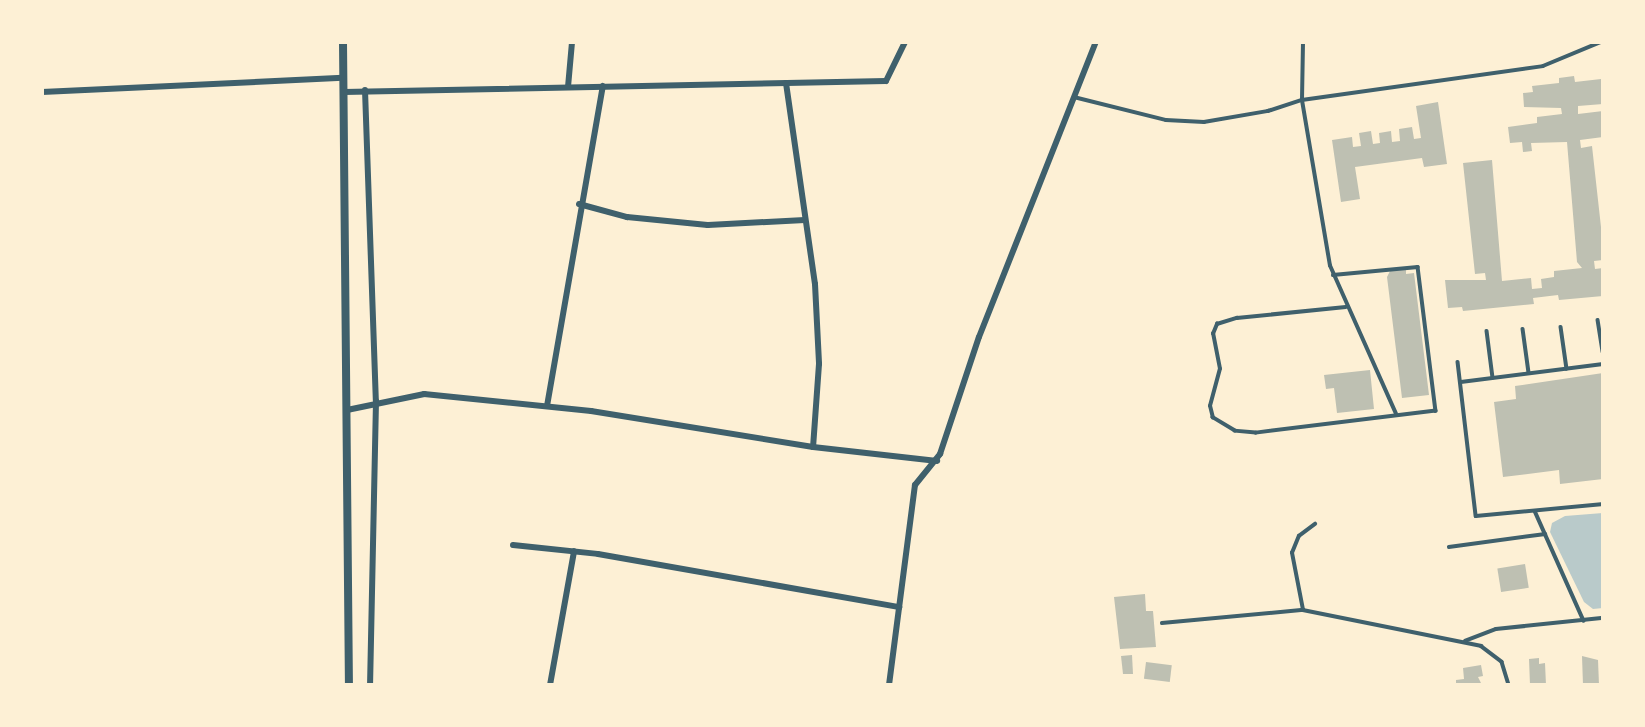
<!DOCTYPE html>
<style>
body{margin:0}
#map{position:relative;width:1645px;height:727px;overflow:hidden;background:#fdf0d5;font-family:"Public Sans",sans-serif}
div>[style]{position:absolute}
.green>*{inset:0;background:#b9caca}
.building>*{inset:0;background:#bec0b2;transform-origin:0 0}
.service>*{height:3.5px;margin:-1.75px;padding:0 1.75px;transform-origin:1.75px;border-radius:1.75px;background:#3f606c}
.minor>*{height:6px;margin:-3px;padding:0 3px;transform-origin:3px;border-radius:3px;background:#3f606c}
.tertiary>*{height:8px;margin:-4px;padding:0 4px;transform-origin:4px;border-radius:4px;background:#3f606c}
span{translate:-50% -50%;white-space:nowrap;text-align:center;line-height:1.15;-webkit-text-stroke:5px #fdf0d5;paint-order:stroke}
.frame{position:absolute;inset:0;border:44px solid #fdf0d5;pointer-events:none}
</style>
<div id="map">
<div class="green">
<div style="clip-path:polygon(1603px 513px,1603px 608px,1593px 609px,1584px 602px,1550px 532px,1552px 523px,1565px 516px)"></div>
</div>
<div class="building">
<div style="clip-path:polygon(1574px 76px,1575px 82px,1601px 79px,1603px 85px,1603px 104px,1578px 106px,1578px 114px,1603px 111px,1603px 137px,1580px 140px,1581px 148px,1592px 146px,1603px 245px,1603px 260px,1594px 261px,1595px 269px,1603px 268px,1603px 296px,1559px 300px,1558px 295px,1533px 298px,1534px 304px,1463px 311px,1462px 307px,1448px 308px,1445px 280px,1486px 280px,1485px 273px,1475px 274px,1463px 163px,1492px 160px,1502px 281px,1531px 278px,1532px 289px,1542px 288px,1541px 279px,1554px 277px,1554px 271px,1582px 268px,1577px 262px,1567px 142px,1531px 143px,1532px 151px,1523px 152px,1522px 142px,1510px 143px,1508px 127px,1537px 123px,1537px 117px,1562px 114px,1561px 108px,1524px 107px,1523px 93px,1533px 92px,1532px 86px,1559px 83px,1559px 78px)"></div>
<div style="clip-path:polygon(1438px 102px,1447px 164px,1424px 167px,1422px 158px,1355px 167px,1360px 199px,1341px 202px,1332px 140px,1352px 137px,1353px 147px,1361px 146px,1359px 133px,1371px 131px,1373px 144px,1380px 143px,1379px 133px,1391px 131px,1392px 142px,1400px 141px,1399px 129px,1412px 127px,1414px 139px,1421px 138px,1416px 106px)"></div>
<div style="clip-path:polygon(1406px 269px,1406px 274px,1414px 273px,1429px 395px,1402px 398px,1387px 277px,1390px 271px)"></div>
<div style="clip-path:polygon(1370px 370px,1374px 409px,1337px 413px,1334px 388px,1326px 389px,1324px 375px)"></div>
<div style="clip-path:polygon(1603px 373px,1603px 479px,1560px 484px,1559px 470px,1503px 477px,1494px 402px,1516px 399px,1515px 386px)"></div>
<div style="left:1525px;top:564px;width:24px;height:28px;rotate:81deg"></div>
<div style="clip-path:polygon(1145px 594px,1146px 611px,1153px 611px,1156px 647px,1120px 649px,1114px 597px)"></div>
<div style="clip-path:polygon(1132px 655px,1133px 674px,1123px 674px,1121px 656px)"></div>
<div style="clip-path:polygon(1582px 656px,1598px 660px,1599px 685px,1583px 685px)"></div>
<div style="clip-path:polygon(1539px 658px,1539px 664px,1545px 663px,1546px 685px,1530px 685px,1529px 659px)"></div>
<div style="left:1146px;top:662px;width:26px;height:17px;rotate:7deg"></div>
<div style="clip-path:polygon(1481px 665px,1483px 676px,1478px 677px,1482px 685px,1456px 685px,1456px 680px,1464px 679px,1463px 668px)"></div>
</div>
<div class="service">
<div style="left:1074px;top:97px;width:95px;rotate:14deg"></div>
<div style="left:1166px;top:120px;width:38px;rotate:3deg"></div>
<div style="left:1204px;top:122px;width:65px;rotate:-9.8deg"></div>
<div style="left:1268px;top:111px;width:36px;rotate:-18deg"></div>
<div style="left:1302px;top:100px;width:58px;rotate:-89deg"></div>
<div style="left:1333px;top:275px;width:85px;rotate:-5.4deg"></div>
<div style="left:1418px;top:267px;width:145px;rotate:82.9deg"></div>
<div style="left:1436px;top:411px;width:181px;rotate:173deg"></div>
<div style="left:1256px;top:433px;width:21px;rotate:-175deg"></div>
<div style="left:1235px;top:431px;width:26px;rotate:-149deg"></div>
<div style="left:1213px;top:418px;width:12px;rotate:-104deg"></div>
<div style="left:1210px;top:406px;width:38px;rotate:-75deg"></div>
<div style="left:1220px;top:369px;width:36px;rotate:-101deg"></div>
<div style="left:1213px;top:334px;width:11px;rotate:-68deg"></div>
<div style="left:1217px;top:324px;width:21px;rotate:-17deg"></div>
<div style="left:1237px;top:318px;width:109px;rotate:-5.8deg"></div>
<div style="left:1598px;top:320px;width:32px;rotate:81deg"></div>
<div style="left:1561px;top:327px;width:42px;rotate:81.9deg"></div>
<div style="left:1523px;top:329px;width:44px;rotate:82.2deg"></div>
<div style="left:1487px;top:331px;width:47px;rotate:82.7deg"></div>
<div style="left:1458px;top:362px;width:155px;rotate:83.3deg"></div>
<div style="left:1476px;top:516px;width:128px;rotate:-5.4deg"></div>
<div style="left:1461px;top:382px;width:143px;rotate:-7.2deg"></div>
<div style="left:1396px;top:414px;width:162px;rotate:-114deg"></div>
<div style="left:1330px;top:266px;width:168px;rotate:-99.6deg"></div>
<div style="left:1302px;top:100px;width:243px;rotate:-8deg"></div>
<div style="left:1543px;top:66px;width:63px;rotate:-22.5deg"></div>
<div style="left:1535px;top:511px;width:120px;rotate:66deg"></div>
<div style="left:1449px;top:547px;width:97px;rotate:-7.7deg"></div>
<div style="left:1303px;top:610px;width:58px;rotate:-100.9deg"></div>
<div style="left:1292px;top:553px;width:18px;rotate:-68deg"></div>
<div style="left:1299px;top:536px;width:20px;rotate:-37deg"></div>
<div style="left:1162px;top:623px;width:142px;rotate:-5.3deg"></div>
<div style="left:1303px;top:610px;width:182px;rotate:11.4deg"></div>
<div style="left:1481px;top:646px;width:26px;rotate:37deg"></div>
<div style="left:1502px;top:662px;width:24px;rotate:73deg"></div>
<div style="left:1465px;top:641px;width:33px;rotate:-21deg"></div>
<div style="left:1496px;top:629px;width:108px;rotate:-5.9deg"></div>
</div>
<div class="minor">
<div style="left:786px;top:83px;width:203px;rotate:81.8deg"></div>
<div style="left:815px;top:284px;width:80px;rotate:87.1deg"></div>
<div style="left:819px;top:364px;width:83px;rotate:94.1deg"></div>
<div style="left:568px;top:87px;width:45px;rotate:-84.9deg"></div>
<div style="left:365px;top:90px;width:311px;rotate:88deg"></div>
<div style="left:376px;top:401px;width:284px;rotate:91.2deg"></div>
<div style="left:42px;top:92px;width:301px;rotate:-2.7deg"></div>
<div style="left:344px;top:92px;width:542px;rotate:-1.16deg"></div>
<div style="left:886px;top:81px;width:43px;rotate:-64deg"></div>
<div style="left:579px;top:204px;width:50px;rotate:15.2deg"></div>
<div style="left:627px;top:217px;width:81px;rotate:5.6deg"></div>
<div style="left:708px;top:225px;width:97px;rotate:-3deg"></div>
<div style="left:547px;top:406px;width:325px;rotate:-80.1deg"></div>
<div style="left:347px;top:410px;width:79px;rotate:-11.7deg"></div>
<div style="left:424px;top:394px;width:168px;rotate:5.8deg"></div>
<div style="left:591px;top:411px;width:225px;rotate:9.2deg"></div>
<div style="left:813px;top:447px;width:125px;rotate:6.4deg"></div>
<div style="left:513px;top:545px;width:85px;rotate:6deg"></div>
<div style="left:598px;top:554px;width:306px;rotate:10deg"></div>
<div style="left:550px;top:685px;width:136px;rotate:-79.8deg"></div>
<div style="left:889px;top:685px;width:202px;rotate:-82.6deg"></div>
<div style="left:915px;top:485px;width:40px;rotate:-51deg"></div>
<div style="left:940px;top:454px;width:123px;rotate:-71.6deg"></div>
<div style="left:979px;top:337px;width:317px;rotate:-68.4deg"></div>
</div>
<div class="tertiary">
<div style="left:343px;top:42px;width:643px;rotate:89.47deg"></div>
</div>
<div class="frame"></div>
</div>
